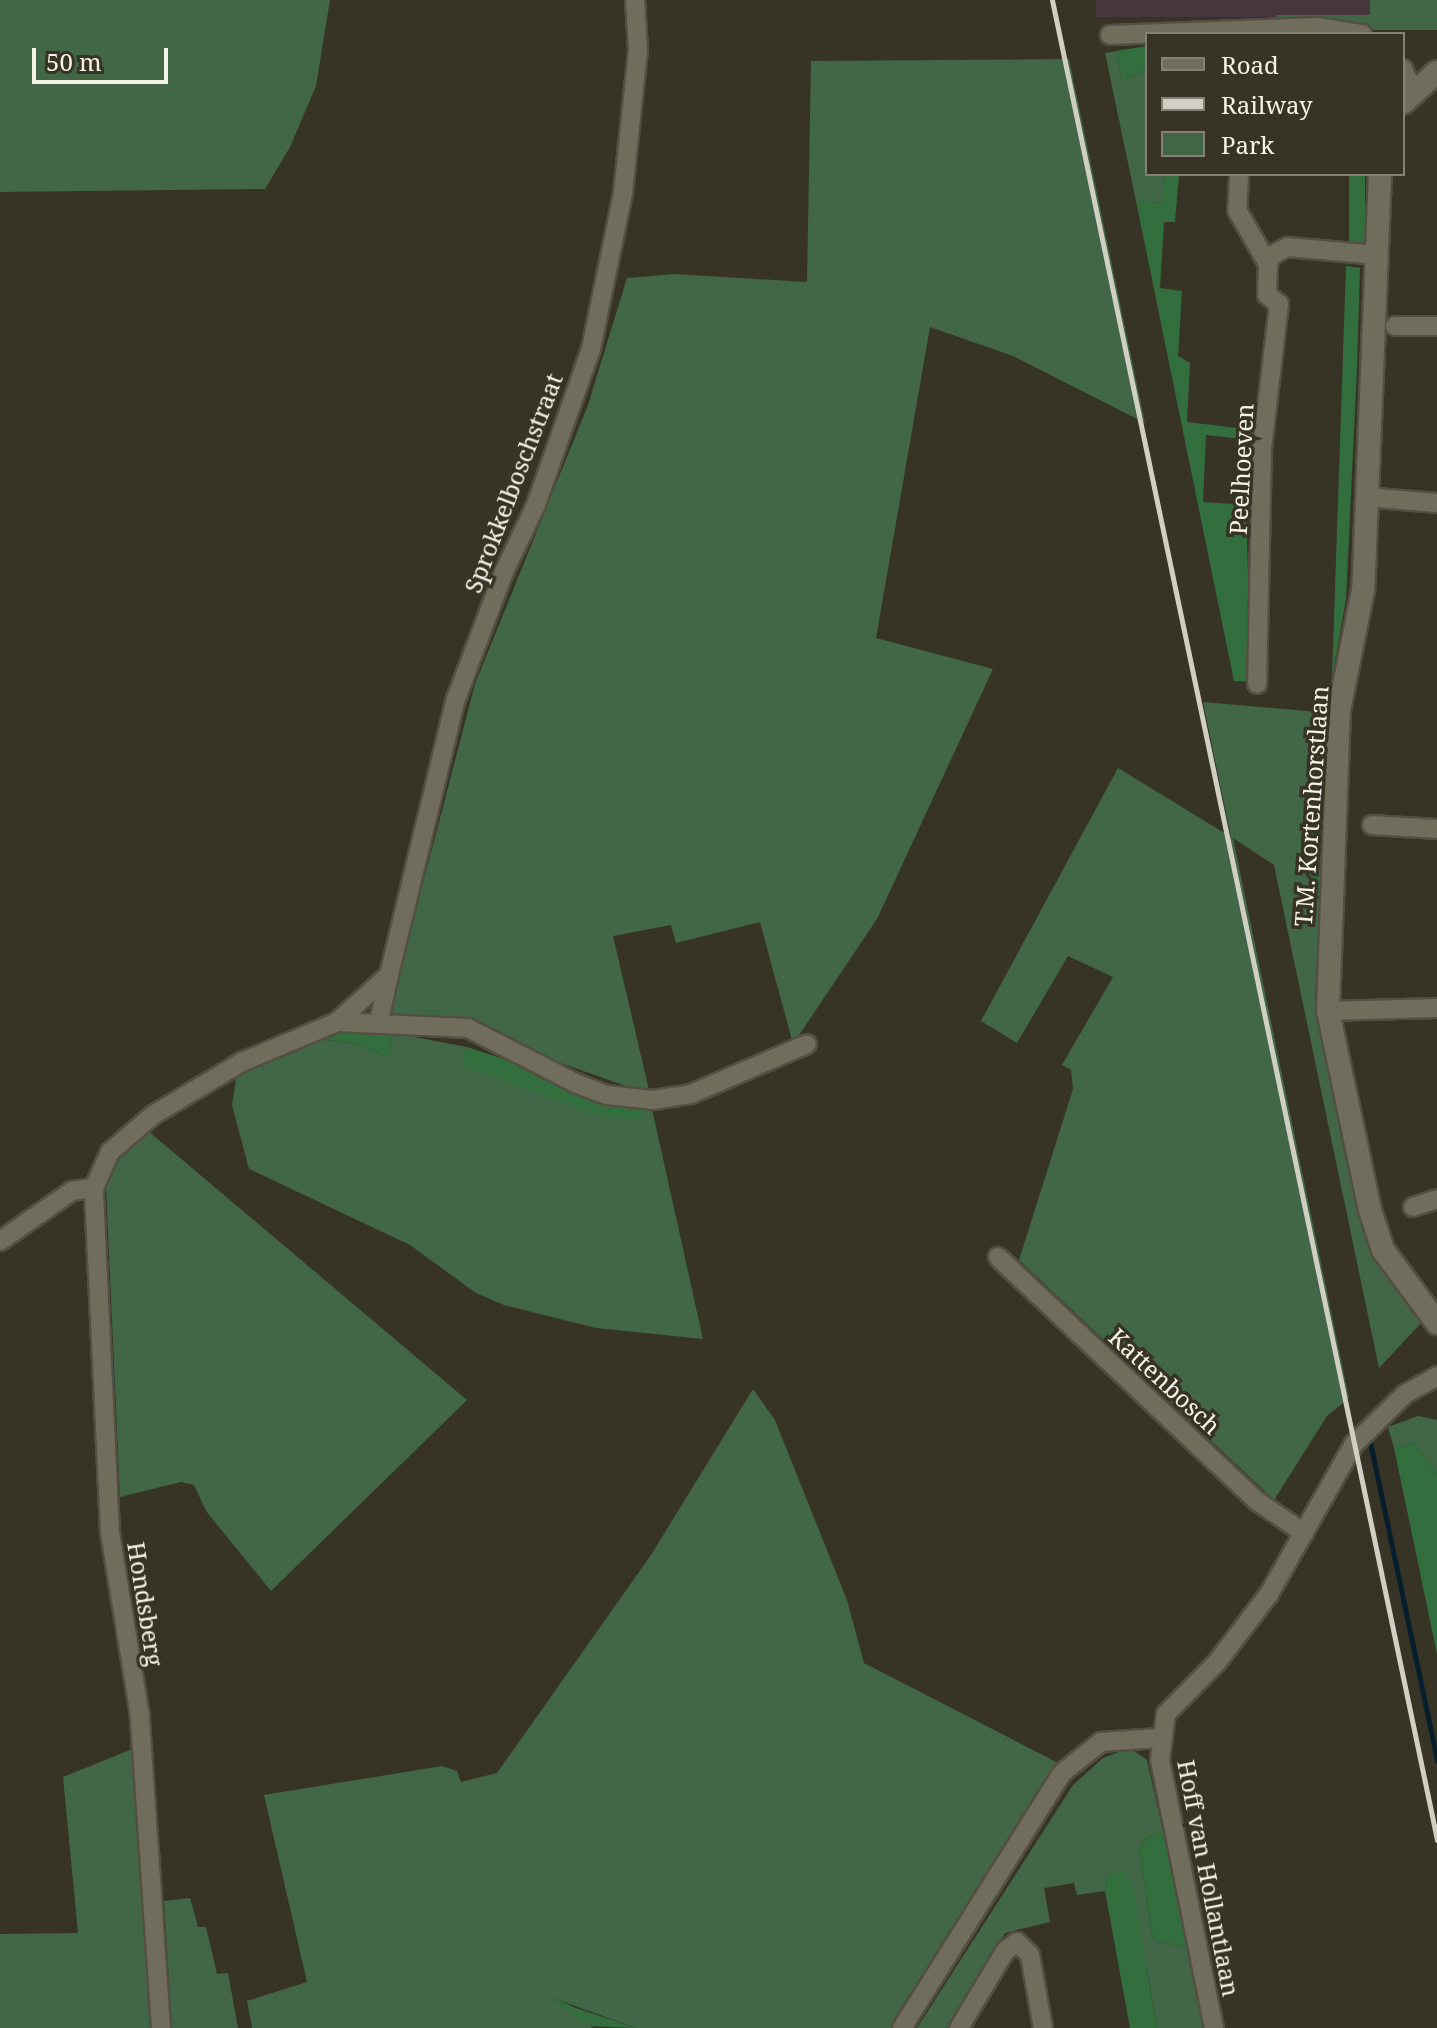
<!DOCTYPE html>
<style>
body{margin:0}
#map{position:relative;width:1437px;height:2028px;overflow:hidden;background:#383425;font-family:"Noto Serif",serif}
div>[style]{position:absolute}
.industrial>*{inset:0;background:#48353d;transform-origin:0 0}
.green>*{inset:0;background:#416746}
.forest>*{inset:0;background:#336f3e;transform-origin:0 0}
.stream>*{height:5px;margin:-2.5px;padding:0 2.5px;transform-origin:2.5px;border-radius:2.5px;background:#071f2d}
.roads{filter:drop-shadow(2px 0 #534f42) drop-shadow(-2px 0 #534f42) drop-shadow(0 2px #534f42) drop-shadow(0 -2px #534f42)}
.minor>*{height:18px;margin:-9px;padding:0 9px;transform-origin:9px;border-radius:9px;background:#716d5c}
.tertiary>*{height:22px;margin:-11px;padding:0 11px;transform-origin:11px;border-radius:11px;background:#716d5c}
.rail>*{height:5px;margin:-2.5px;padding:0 2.5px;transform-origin:2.5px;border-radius:2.5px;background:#d1cec3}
span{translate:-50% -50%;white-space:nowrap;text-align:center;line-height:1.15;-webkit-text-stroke:7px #383425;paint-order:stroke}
.street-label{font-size:24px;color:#f5f3e9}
.legend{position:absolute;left:1145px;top:32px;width:260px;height:144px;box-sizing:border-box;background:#383425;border:2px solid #848073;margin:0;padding:10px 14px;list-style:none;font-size:24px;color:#f5f3e9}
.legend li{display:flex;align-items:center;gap:16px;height:40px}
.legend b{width:40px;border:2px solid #848073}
.scale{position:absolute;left:32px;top:48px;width:136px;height:36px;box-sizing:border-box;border:4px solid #f5f3e9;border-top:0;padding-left:10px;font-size:24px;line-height:28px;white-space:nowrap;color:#f5f3e9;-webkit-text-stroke:6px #383425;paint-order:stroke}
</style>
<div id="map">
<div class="industrial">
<div style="left:1096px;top:0;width:274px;height:17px"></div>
</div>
<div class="green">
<div style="clip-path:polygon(0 0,330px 0,316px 86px,290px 147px,265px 189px,0 192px)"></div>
<div style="clip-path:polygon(1370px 0,1437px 0,1437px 30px,1277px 30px,1277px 15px,1370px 15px)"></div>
<div style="clip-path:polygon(1116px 51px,1122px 81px,1147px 69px,1147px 174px,1165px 174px,1164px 203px,1136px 201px,1105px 53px)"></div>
<div style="clip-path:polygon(1069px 59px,1145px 423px,1013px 356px,930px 327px,876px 638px,993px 669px,877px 919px,793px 1044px,760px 922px,676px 943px,671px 925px,613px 936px,649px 1090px,643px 1092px,487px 1037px,388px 1017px,475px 684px,588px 405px,627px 278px,675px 274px,807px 282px,811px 61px)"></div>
<div style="clip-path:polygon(1203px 702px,1329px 713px,1327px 749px,1311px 748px,1301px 844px,1306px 876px,1320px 891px,1322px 976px,1380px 1263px,1422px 1322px,1379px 1368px,1274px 865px,1233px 838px,1349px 1398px,1327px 1416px,1274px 1500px,1019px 1260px,1073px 1089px,1071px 1070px,1062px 1065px,1113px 977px,1068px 956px,1017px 1043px,981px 1021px,1118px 768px,1231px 837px)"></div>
<div style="clip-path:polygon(393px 1033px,467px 1047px,463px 1066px,652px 1109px,703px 1339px,596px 1328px,504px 1305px,476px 1293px,410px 1245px,249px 1169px,232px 1105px,237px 1073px,318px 1039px,352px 1043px,388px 1057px)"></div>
<div style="clip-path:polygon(147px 1130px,467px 1400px,271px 1591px,206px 1511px,194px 1485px,181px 1482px,120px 1497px,106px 1188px,120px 1154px)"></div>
<div style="clip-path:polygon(753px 1389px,775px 1420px,847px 1600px,864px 1663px,1064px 1766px,898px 2028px,636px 2028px,550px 1997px,593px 2028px,252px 2028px,247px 2001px,307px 1982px,264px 1795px,442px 1766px,457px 1771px,461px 1782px,497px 1773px,651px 1555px)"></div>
<div style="clip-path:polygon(1418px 1416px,1437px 1420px,1437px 1473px,1414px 1443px,1394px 1448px,1388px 1427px)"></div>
<div style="clip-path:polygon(135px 1748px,150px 2028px,0 2028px,0 1934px,78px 1933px,63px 1777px)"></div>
<div style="clip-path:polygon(1130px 1748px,1147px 1760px,1163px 1832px,1147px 1837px,1139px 1848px,1153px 1940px,1187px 1948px,1203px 2028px,1157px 2028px,1147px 1968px,1108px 1875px,1105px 1891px,1077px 1895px,1074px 1883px,1044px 1888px,1050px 1922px,1005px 1933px,947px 2028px,917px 2028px,1073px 1785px,1103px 1758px)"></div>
<div style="clip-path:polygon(190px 1898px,198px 1927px,206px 1927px,217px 1974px,228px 1973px,238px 2028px,172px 2028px,164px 1901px)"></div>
</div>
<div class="forest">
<div style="clip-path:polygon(1147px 46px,1147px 69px,1122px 81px,1116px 51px)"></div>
<div style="clip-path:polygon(1165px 174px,1179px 174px,1175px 222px,1164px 222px,1160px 288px,1182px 291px,1178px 356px,1190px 363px,1187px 422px,1253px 430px,1253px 440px,1206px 435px,1203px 502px,1246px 505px,1249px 610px,1255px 614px,1254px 682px,1234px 681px,1136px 201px,1163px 203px)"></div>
<div style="left:1349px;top:174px;width:16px;height:75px"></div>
<div style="clip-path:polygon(1346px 266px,1360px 268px,1357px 367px,1346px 599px,1332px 677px)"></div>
<div style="clip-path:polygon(1311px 747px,1327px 749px,1320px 891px,1301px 862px)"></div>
<div style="clip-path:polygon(336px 1027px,393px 1033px,388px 1057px,352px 1043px,318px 1039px)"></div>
<div style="clip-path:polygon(467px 1047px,524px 1066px,652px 1109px,636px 1119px,603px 1117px,462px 1066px)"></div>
<div style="clip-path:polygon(1414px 1443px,1437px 1473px,1437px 1654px,1394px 1448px)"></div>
<div style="clip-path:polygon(1163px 1832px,1187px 1948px,1153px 1940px,1139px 1848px,1147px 1837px)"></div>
<div style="clip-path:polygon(1123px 1870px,1132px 1884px,1157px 2028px,1130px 2028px,1105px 1891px,1108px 1875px)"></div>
<div style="clip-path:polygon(547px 1995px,576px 2008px,636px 2028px,589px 2026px)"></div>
</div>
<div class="stream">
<div style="left:1370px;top:1442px;width:326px;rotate:78.1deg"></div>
</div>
<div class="roads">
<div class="minor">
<div style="left:1110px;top:35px;width:207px;rotate:-2.2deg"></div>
<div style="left:1317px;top:27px;width:46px;rotate:8.8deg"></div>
<div style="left:1403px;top:69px;width:24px;rotate:66deg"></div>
<div style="left:1239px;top:177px;width:33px;rotate:93deg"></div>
<div style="left:1237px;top:210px;width:62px;rotate:60.1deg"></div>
<div style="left:1268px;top:264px;width:31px;rotate:92deg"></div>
<div style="left:1267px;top:295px;width:15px;rotate:37deg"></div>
<div style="left:1279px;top:304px;width:145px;rotate:96.7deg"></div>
<div style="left:1262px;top:448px;width:236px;rotate:91.2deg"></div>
<div style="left:1268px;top:264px;width:10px;rotate:-66deg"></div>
<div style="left:1272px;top:255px;width:18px;rotate:-27deg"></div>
<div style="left:1288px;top:247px;width:89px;rotate:5.1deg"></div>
<div style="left:1395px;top:326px;width:42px"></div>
<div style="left:1366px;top:497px;width:71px;rotate:4.8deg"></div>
<div style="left:1372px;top:825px;width:65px;rotate:3.5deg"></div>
<div style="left:1328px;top:1011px;width:109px;rotate:-1.6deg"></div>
<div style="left:379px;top:1021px;width:47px;rotate:-77.7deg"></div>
<div style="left:337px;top:1022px;width:131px;rotate:2.6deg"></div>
<div style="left:468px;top:1028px;width:120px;rotate:27.2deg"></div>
<div style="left:575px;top:1083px;width:34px;rotate:21deg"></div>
<div style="left:607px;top:1095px;width:46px;rotate:6.2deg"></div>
<div style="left:653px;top:1100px;width:38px;rotate:-9deg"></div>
<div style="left:691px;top:1094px;width:126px;rotate:-23.3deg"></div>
<div style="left:1413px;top:1207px;width:25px;rotate:-18deg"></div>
<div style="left:0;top:1241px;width:88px;rotate:-34.8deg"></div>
<div style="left:72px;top:1191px;width:22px;rotate:-8deg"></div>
<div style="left:998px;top:1257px;width:356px;rotate:43.3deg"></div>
<div style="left:1257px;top:1501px;width:57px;rotate:34.2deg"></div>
<div style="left:161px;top:2028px;width:313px;rotate:-93.9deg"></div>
<div style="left:140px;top:1716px;width:186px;rotate:-99.3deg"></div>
<div style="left:110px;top:1532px;width:344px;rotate:-92.7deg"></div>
<div style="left:94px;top:1188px;width:39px;rotate:-66deg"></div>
<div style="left:110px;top:1152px;width:57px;rotate:-40.7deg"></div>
<div style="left:153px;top:1115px;width:104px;rotate:-30.8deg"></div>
<div style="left:242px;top:1062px;width:103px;rotate:-22.8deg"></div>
<div style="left:337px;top:1022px;width:70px;rotate:-42.1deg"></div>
<div style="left:389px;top:975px;width:284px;rotate:-76.4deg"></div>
<div style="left:456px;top:699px;width:136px;rotate:-69.3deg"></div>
<div style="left:504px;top:572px;width:74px;rotate:-64.5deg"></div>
<div style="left:536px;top:505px;width:165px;rotate:-70.6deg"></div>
<div style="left:591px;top:349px;width:159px;rotate:-78.4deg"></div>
<div style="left:623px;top:193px;width:144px;rotate:-84deg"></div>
<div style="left:638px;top:50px;width:50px;rotate:-93.4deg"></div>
<div style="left:902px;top:2028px;width:301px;rotate:-57.9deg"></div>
<div style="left:1062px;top:1773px;width:50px;rotate:-38.5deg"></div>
<div style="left:1101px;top:1742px;width:58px;rotate:-3.9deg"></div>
<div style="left:959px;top:2028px;width:90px;rotate:-59.1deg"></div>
<div style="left:1005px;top:1951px;width:15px;rotate:-37deg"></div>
<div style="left:1017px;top:1942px;width:18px;rotate:45deg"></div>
<div style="left:1030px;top:1955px;width:74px;rotate:79.9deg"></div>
<div style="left:1214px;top:2028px;width:273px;rotate:-101.4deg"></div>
<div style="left:1160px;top:1760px;width:46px;rotate:-82.6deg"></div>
<div style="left:1166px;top:1714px;width:74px;rotate:-45.5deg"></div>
<div style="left:1218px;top:1661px;width:84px;rotate:-52.7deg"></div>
<div style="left:1269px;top:1594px;width:172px;rotate:-60.5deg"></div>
<div style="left:1354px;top:1444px;width:71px;rotate:-44.4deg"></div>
<div style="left:1405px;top:1394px;width:37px;rotate:-29deg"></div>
</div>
<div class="tertiary">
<div style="left:1403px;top:103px;width:46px;rotate:-42.4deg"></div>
<div style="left:1380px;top:174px;width:416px;rotate:92.3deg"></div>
<div style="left:1363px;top:590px;width:122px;rotate:101.3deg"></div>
<div style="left:1339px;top:710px;width:301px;rotate:92.1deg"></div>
<div style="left:1328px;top:1011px;width:203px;rotate:78.1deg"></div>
<div style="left:1370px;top:1210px;width:42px;rotate:72deg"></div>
<div style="left:1383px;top:1250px;width:91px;rotate:53.5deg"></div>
</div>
</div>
<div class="rail">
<div style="left:1052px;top:0;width:1880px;rotate:78.18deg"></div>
</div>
<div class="street-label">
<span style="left:1241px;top:469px;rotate:-87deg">Peelhoeven</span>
<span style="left:513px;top:483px;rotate:-69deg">Sprokkelboschstraat</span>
<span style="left:1311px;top:806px;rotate:-86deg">T.M. Kortenhorstlaan</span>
<span style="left:1165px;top:1381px;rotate:43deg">Kattenbosch</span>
<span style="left:146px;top:1604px;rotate:81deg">Hondsberg</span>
<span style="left:1209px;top:1878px;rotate:79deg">Hoff van Hollantlaan</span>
</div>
<ul class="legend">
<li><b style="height:10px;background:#716d5c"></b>Road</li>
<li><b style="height:10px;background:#d1cec3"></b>Railway</li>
<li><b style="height:22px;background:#416746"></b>Park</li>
</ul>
<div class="scale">50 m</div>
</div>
